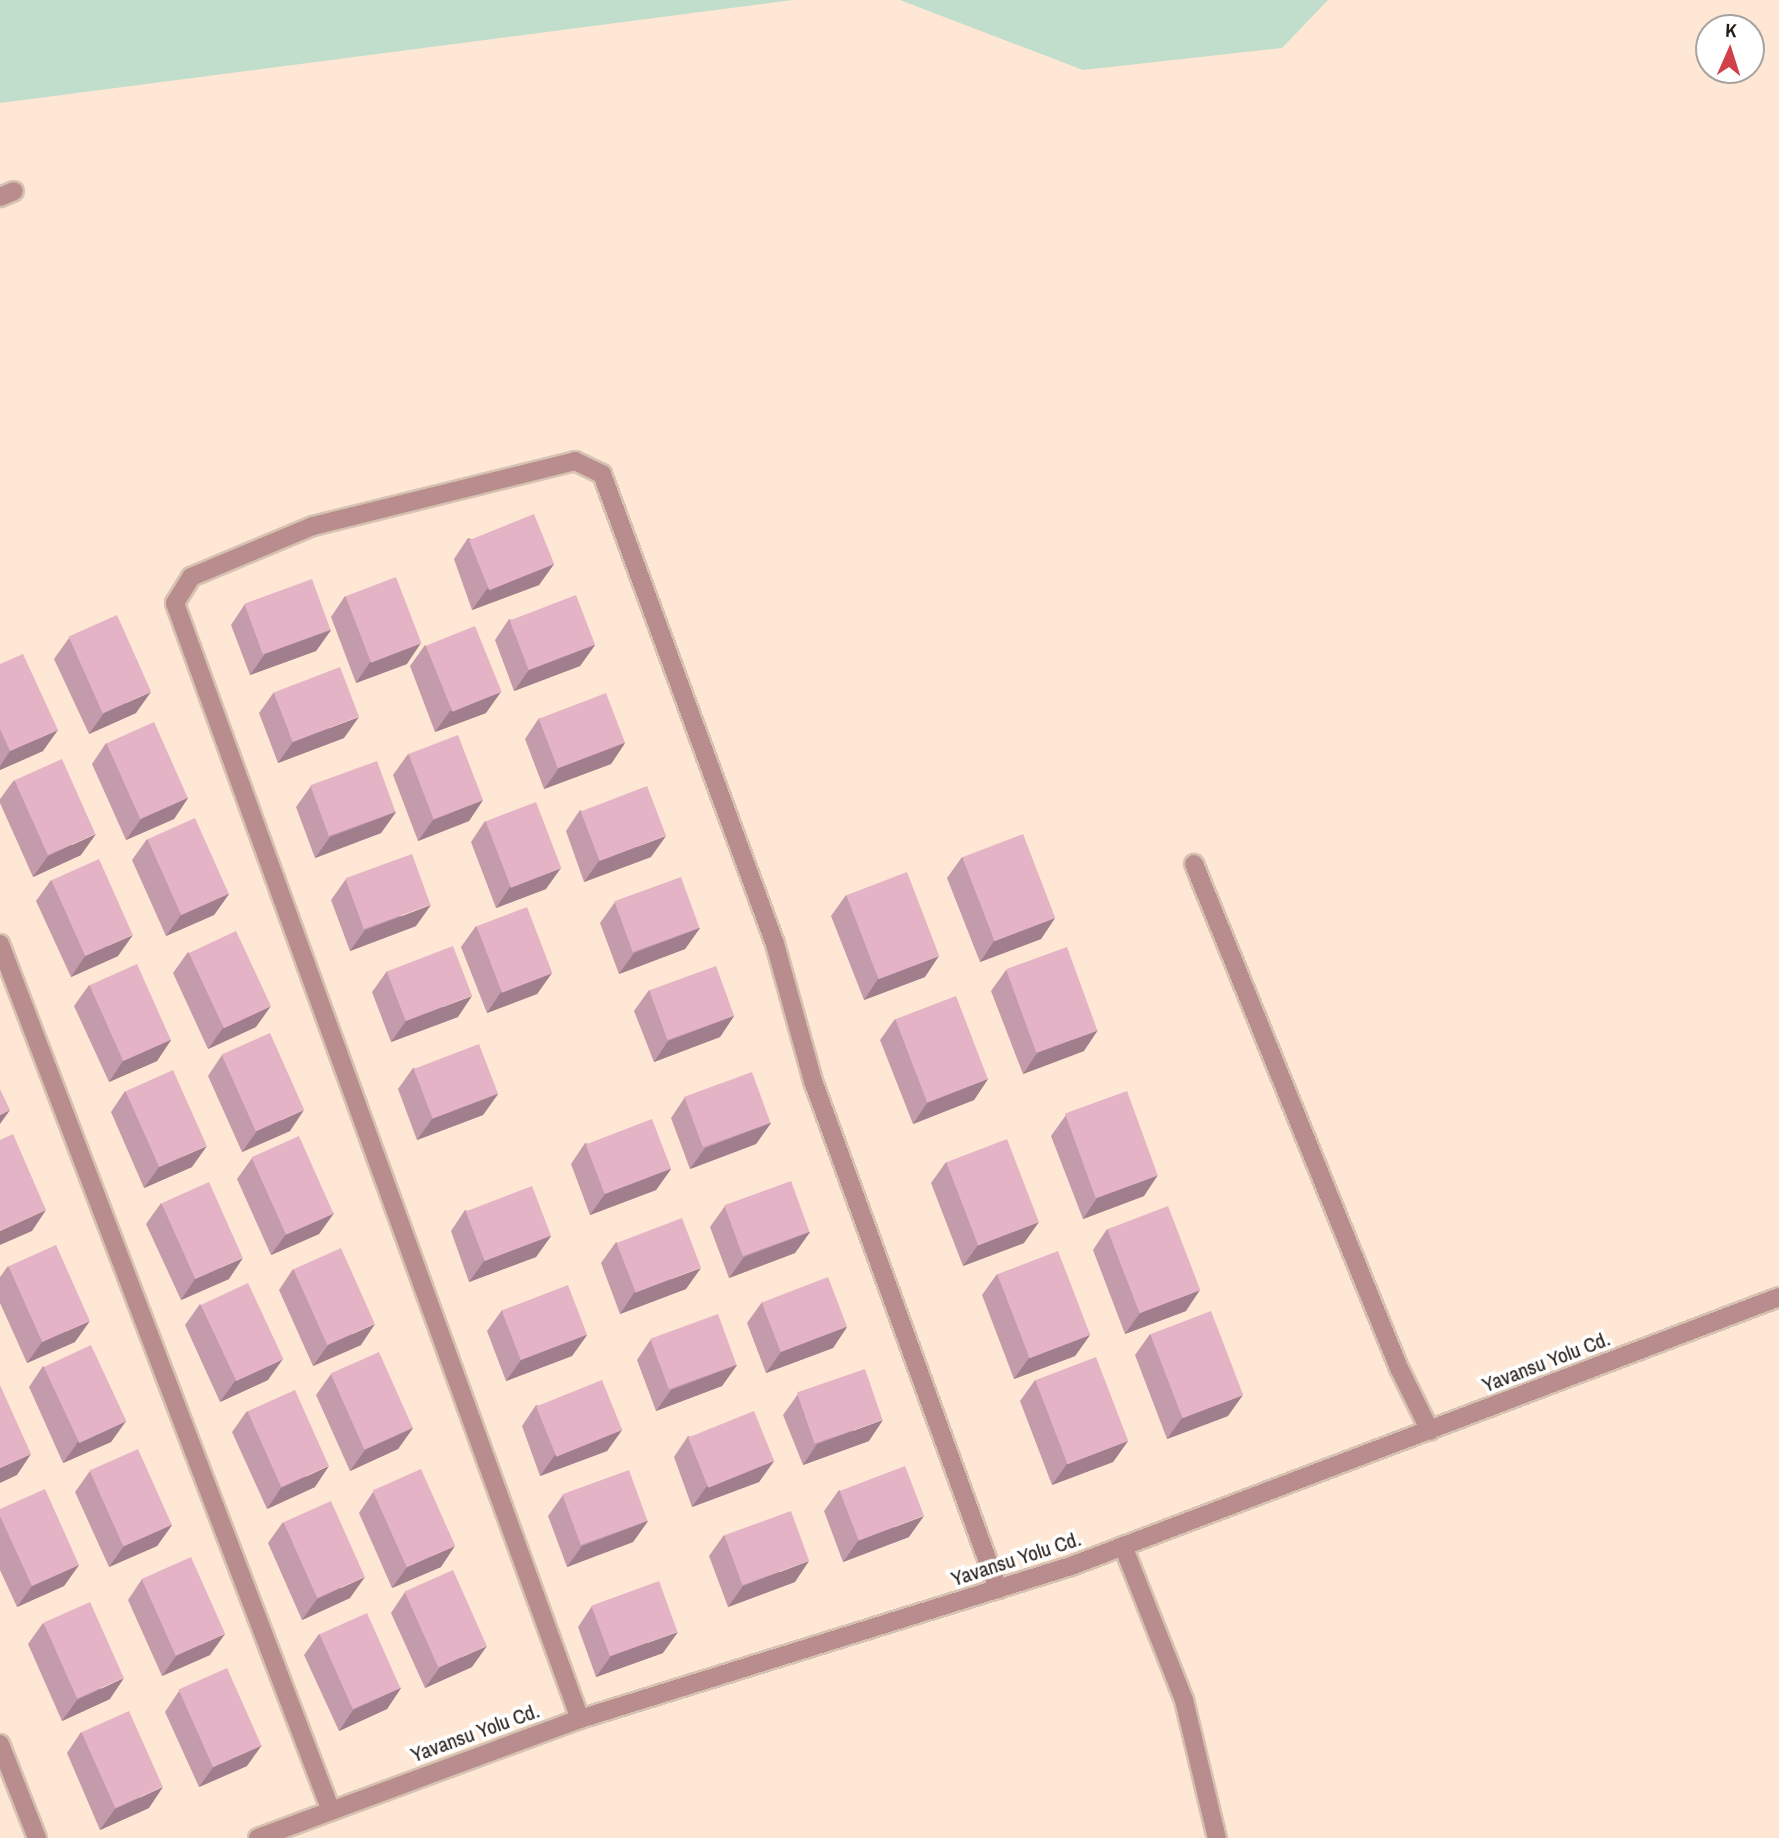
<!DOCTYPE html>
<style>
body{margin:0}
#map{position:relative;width:1779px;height:1838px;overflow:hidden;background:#fee7d4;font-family:"Archivo Narrow",sans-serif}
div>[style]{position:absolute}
.green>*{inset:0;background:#c1ddcb}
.roads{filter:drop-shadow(2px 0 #d6c2b1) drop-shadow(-2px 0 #d6c2b1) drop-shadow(0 2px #d6c2b1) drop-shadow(0 -2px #d6c2b1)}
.service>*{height:18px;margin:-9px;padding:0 9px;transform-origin:9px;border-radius:9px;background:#b98d8d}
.minor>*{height:18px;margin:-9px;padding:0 9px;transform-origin:9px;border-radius:9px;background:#b98d8d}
.wall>*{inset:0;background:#c49baa}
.shaded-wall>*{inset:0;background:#a07e8b}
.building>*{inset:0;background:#e4b4c6;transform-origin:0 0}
span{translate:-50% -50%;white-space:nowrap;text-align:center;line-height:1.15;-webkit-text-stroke:7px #fff;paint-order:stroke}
.street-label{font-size:21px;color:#221a13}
.north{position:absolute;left:1695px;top:14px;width:70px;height:70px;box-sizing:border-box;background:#fff;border:2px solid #a7a3a1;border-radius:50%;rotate:3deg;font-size:19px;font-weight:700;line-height:28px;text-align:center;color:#221a13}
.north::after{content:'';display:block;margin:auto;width:24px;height:32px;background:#d1414a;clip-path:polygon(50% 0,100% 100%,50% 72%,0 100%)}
</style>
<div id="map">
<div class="green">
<div style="clip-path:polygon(0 0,792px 0,0 103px)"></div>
<div style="clip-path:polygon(900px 0,1328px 0,1282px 48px,1083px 70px)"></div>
</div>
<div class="roads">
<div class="service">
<div style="left:1194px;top:864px;width:544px;rotate:67.87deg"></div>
<div style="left:1399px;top:1368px;width:70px;rotate:63.8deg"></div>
</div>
<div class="minor">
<div style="left:0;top:197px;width:15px;rotate:-23deg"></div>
<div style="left:0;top:944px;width:928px;rotate:69.1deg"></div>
<div style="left:1123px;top:1546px;width:166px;rotate:68.4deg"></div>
<div style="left:1184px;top:1700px;width:142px;rotate:76.6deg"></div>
<div style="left:580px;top:1719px;width:1187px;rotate:-109.95deg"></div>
<div style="left:175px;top:603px;width:31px;rotate:-58deg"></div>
<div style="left:191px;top:577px;width:132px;rotate:-22.7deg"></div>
<div style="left:313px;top:526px;width:270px;rotate:-13.9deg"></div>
<div style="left:575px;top:461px;width:30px;rotate:26deg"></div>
<div style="left:602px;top:474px;width:501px;rotate:69.79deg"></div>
<div style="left:775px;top:944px;width:142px;rotate:74.5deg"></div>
<div style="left:813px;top:1081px;width:541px;rotate:69.99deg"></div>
<div style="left:0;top:1744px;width:101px;rotate:68.5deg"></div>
<div style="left:258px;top:1838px;width:343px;rotate:-20.3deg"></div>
<div style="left:580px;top:1719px;width:514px;rotate:-17.31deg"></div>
<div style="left:1071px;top:1566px;width:757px;rotate:-20.8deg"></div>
</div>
</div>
<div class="wall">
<div style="clip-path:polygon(468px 538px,554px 564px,539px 585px,472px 610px,454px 559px)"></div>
<div style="clip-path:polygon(345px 596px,407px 664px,356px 683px,331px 617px)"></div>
<div style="clip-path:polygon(245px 604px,331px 630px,316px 651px,250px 675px,231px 625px)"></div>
<div style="clip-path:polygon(509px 619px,595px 645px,580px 666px,514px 691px,495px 640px)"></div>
<div style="clip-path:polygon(69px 638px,136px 713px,89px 734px,54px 659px)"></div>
<div style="clip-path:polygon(425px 645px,486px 713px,435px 732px,410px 666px)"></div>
<div style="clip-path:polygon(0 664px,43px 751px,0 770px)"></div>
<div style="clip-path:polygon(274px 692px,344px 738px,278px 763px,259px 713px)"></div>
<div style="clip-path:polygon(539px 718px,625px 743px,611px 764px,544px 789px,525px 739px)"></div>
<div style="clip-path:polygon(106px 743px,188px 798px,174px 819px,126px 840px,92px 764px)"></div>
<div style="clip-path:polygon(408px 754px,483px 800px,469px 821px,418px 841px,393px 775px)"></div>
<div style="clip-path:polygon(14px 780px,81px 855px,33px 877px,0 803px,0 799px)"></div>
<div style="clip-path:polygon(311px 786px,396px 812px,381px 833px,315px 858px,296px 807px)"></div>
<div style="clip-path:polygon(580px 810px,651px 857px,584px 882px,566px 831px)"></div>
<div style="clip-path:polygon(485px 821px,546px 889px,496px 908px,471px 842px)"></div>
<div style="clip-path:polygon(147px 839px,229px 894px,214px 915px,166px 936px,132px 860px)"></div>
<div style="clip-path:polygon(962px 857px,1055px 918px,1041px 939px,980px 962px,947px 878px)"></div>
<div style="clip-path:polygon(346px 879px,416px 926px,350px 951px,331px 900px)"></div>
<div style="clip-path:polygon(51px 880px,118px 956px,71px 977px,36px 901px)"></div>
<div style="clip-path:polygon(846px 895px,925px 977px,864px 1000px,831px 916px)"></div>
<div style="clip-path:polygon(615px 902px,700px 928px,685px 949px,619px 974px,600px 923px)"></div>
<div style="clip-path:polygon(476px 926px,552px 973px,537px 994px,487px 1013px,461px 947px)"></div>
<div style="clip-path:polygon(188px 952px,256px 1027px,208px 1049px,173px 973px)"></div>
<div style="clip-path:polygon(1006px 970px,1084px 1051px,1023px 1074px,991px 991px)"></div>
<div style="clip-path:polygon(387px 971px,458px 1017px,391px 1042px,372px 992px)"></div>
<div style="clip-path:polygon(89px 985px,171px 1040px,157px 1061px,109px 1082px,74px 1006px)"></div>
<div style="clip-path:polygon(649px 990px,734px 1016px,720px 1037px,654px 1062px,634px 1011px)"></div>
<div style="clip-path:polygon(895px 1019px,988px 1079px,974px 1100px,913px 1124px,880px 1040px)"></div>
<div style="clip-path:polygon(222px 1055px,290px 1131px,242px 1152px,208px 1076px)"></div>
<div style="clip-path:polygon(413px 1068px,498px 1094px,483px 1115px,417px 1140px,398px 1089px)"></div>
<div style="clip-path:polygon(125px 1091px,192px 1167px,144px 1188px,111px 1112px)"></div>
<div style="clip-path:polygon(685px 1097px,771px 1123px,756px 1144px,690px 1169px,671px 1118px)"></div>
<div style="clip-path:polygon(1066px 1115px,1144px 1196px,1083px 1219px,1051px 1136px)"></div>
<div style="clip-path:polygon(585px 1143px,671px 1169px,656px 1190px,590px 1215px,571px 1164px)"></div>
<div style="clip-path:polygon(252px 1158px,334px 1213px,319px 1234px,271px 1255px,237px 1179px)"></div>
<div style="clip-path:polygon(946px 1162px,1024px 1243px,963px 1266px,931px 1183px)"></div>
<div style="clip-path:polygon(161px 1203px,229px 1279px,181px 1300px,146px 1224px)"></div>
<div style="clip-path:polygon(725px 1206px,810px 1232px,795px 1253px,729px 1278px,710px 1227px)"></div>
<div style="clip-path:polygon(465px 1210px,551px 1236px,536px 1257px,469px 1282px,451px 1231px)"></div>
<div style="clip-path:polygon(1107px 1229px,1186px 1311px,1125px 1334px,1093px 1250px)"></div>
<div style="clip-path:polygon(616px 1242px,686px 1289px,620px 1314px,601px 1263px)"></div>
<div style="clip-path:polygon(8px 1266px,75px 1342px,27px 1363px,0 1303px,0 1277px)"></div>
<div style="clip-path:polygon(293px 1269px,361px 1345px,313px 1366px,279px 1290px)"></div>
<div style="clip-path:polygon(997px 1274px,1090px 1335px,1075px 1356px,1014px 1379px,982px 1295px)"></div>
<div style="clip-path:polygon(762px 1302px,847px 1327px,833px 1348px,766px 1373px,747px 1323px)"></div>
<div style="clip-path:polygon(200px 1304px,268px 1380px,220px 1402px,185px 1325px)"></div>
<div style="clip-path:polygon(502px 1310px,587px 1335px,572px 1356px,506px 1381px,487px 1331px)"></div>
<div style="clip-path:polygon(1150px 1334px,1228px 1416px,1167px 1439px,1135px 1355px)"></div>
<div style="clip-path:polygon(651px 1339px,737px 1365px,722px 1386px,656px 1411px,637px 1360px)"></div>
<div style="clip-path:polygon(43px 1366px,126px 1421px,111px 1442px,63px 1463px,29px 1387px)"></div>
<div style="clip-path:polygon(331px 1374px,413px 1428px,398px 1449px,350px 1471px,316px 1395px)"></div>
<div style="clip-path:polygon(1035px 1380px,1128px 1441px,1113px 1462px,1052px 1485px,1020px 1401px)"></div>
<div style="clip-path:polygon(798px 1394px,869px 1441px,803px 1465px,783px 1415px)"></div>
<div style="clip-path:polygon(536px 1405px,622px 1430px,607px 1451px,540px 1476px,522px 1426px)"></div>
<div style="clip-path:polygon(247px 1411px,315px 1487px,267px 1509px,232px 1432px)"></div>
<div style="clip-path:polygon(688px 1436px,774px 1461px,759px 1482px,692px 1507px,674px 1457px)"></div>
<div style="clip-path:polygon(90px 1471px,172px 1525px,157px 1546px,109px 1567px,75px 1492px)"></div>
<div style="clip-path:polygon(839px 1490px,909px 1537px,843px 1562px,824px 1511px)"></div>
<div style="clip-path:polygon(373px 1492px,441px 1567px,392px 1588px,359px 1513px)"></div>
<div style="clip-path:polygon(563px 1495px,648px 1521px,633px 1542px,567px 1567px,548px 1516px)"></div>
<div style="clip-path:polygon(0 1509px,79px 1565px,64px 1586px,17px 1607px,0 1570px)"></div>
<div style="clip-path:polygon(283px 1522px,350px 1598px,302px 1620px,268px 1543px)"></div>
<div style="clip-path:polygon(724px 1535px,795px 1582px,728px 1607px,709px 1556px)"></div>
<div style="clip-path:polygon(142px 1579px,210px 1655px,162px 1676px,128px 1600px)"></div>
<div style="clip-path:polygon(405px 1592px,472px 1667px,425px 1688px,391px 1613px)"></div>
<div style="clip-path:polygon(592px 1606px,663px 1653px,596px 1677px,578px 1627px)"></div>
<div style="clip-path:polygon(43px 1623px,110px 1699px,62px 1721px,28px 1644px)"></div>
<div style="clip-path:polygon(319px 1634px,401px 1688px,387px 1709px,339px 1731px,304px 1655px)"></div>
<div style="clip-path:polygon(179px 1691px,247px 1766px,199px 1787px,165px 1712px)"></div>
<div style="clip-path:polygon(81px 1732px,149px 1808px,100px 1830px,67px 1753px)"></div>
</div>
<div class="shaded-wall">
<div style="clip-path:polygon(554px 564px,539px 585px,472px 610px,487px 589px)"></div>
<div style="clip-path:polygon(331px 630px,316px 651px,250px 675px,265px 654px)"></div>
<div style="clip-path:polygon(421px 643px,407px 664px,356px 683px,370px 662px)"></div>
<div style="clip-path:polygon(595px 645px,580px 666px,514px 691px,529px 670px)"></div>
<div style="clip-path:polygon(151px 692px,136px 713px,89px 734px,104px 713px)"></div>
<div style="clip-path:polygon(501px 692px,486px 713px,435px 732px,450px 711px)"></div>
<div style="clip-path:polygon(359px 717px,344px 738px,278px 763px,293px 742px)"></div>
<div style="clip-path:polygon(58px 730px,43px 751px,0 770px,0 766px,10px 751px)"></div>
<div style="clip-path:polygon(625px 743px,611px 764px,544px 789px,559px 768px)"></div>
<div style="clip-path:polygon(188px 798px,174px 819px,126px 840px,141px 819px)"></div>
<div style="clip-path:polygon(483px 800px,469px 821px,418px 841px,433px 820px)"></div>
<div style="clip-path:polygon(396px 812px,381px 833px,315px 858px,330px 837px)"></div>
<div style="clip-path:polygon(96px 834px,81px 855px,33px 877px,48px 856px)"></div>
<div style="clip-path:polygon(666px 836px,651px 857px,584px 882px,599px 861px)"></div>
<div style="clip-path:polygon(561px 868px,546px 889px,496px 908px,510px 887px)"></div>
<div style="clip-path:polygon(229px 894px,214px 915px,166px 936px,181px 915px)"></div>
<div style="clip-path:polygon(431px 905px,416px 926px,350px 951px,365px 930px)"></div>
<div style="clip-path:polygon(1055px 918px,1041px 939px,980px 962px,994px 941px)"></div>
<div style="clip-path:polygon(700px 928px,685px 949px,619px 974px,634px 953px)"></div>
<div style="clip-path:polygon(133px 935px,118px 956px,71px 977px,85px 956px)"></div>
<div style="clip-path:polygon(939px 956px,925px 977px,864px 1000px,878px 979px)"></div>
<div style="clip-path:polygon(552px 973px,537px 994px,487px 1013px,501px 992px)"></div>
<div style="clip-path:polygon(472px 996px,458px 1017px,391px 1042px,406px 1021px)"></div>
<div style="clip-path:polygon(271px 1006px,256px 1027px,208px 1049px,223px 1028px)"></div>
<div style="clip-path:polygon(734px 1016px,720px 1037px,654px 1062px,668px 1041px)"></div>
<div style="clip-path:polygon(1098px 1030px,1084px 1051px,1023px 1074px,1037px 1053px)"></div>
<div style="clip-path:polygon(171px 1040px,157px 1061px,109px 1082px,123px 1061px)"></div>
<div style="clip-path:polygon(988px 1079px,974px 1100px,913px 1124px,927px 1103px)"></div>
<div style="clip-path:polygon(498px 1094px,483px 1115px,417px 1140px,432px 1119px)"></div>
<div style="clip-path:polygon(10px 1110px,0 1124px,0 1115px)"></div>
<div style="clip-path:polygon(304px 1110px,290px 1131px,242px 1152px,257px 1131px)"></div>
<div style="clip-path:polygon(771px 1123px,756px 1144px,690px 1169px,705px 1148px)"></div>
<div style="clip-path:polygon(207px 1146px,192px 1167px,144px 1188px,159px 1167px)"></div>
<div style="clip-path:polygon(671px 1169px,656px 1190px,590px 1215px,605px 1194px)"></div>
<div style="clip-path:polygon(1158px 1175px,1144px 1196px,1083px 1219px,1097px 1198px)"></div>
<div style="clip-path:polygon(46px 1210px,32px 1231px,0 1245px,0 1231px)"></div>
<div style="clip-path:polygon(334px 1213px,319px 1234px,271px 1255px,286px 1234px)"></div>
<div style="clip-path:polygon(1039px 1222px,1024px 1243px,963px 1266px,978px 1245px)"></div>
<div style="clip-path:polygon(810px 1232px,795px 1253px,729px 1278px,744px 1257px)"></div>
<div style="clip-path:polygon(551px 1236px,536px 1257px,469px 1282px,484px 1261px)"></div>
<div style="clip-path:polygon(243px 1258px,229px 1279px,181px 1300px,195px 1279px)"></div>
<div style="clip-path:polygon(701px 1268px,686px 1289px,620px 1314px,634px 1293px)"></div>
<div style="clip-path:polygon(1200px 1290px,1186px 1311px,1125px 1334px,1140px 1313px)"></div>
<div style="clip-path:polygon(90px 1321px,75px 1342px,27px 1363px,42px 1342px)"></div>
<div style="clip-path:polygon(375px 1324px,361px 1345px,313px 1366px,328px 1345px)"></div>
<div style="clip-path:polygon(847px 1327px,833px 1348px,766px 1373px,781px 1352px)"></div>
<div style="clip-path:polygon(587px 1335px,572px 1356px,506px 1381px,521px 1360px)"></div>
<div style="clip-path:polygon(1090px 1335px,1075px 1356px,1014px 1379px,1029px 1358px)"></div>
<div style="clip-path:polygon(283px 1359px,268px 1380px,220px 1402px,235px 1381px)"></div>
<div style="clip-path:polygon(737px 1365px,722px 1386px,656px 1411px,671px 1390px)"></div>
<div style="clip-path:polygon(1243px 1395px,1228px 1416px,1167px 1439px,1182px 1418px)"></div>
<div style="clip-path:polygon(883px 1420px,869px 1441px,803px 1465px,817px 1444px)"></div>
<div style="clip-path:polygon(126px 1421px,111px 1442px,63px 1463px,78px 1442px)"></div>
<div style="clip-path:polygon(413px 1428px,398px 1449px,350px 1471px,365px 1450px)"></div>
<div style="clip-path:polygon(622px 1430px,607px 1451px,540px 1476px,555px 1455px)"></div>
<div style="clip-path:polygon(1128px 1441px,1113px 1462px,1052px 1485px,1067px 1464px)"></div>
<div style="clip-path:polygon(31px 1454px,17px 1475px,0 1483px,0 1468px)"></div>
<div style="clip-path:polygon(774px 1461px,759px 1482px,692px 1507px,707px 1486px)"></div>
<div style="clip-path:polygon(329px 1466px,315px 1487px,267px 1509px,281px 1488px)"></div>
<div style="clip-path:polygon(924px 1516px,909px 1537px,843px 1562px,858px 1541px)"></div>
<div style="clip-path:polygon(648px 1521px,633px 1542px,567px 1567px,582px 1546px)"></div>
<div style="clip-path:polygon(172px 1525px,157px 1546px,109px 1567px,124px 1546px)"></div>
<div style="clip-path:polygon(455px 1546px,441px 1567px,392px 1588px,407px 1567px)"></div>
<div style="clip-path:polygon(809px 1561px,795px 1582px,728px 1607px,743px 1586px)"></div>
<div style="clip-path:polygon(79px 1565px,64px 1586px,17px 1607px,32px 1586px)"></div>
<div style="clip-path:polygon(365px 1577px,350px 1598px,302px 1620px,317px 1599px)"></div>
<div style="clip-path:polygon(678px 1632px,663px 1653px,596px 1677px,611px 1656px)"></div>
<div style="clip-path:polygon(225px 1634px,210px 1655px,162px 1676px,177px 1655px)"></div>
<div style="clip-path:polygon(487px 1646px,472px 1667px,425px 1688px,440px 1667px)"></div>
<div style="clip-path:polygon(124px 1678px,110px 1699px,62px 1721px,77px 1700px)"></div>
<div style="clip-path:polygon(401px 1688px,387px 1709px,339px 1731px,353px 1710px)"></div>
<div style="clip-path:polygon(262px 1745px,247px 1766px,199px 1787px,214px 1766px)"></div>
<div style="clip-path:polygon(163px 1787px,149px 1808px,100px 1830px,115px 1809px)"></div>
</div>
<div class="building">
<div style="left:534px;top:514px;width:54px;height:70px;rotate:68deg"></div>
<div style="left:396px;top:577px;width:71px;height:54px;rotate:69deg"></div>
<div style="left:312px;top:579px;width:54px;height:72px;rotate:70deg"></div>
<div style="left:576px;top:595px;width:53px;height:71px;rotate:69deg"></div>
<div style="left:117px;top:615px;width:84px;height:53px;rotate:66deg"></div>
<div style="left:475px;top:626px;width:71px;height:53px;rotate:68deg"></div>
<div style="clip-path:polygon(23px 654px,58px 730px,10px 751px,0 729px,0 664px)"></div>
<div style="left:340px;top:667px;width:53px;height:71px;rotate:69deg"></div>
<div style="left:606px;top:693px;width:53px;height:72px;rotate:69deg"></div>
<div style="left:154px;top:722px;width:83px;height:52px;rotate:66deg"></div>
<div style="left:458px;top:735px;width:70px;height:53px;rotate:69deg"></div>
<div style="left:62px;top:759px;width:82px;height:52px;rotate:66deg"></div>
<div style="left:377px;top:761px;width:54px;height:71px;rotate:70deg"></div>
<div style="left:647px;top:786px;width:53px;height:71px;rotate:69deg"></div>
<div style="left:536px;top:802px;width:71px;height:54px;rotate:69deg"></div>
<div style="left:195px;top:818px;width:83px;height:52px;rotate:66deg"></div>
<div style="left:1023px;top:834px;width:90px;height:65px;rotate:69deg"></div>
<div style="left:412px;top:854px;width:54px;height:71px;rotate:70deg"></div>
<div style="left:99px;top:859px;width:83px;height:52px;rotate:66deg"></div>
<div style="left:907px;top:872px;width:90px;height:65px;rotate:69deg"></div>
<div style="left:681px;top:877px;width:54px;height:71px;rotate:70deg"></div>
<div style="left:527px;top:907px;width:71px;height:54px;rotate:69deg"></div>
<div style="left:236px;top:931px;width:83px;height:52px;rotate:65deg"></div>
<div style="left:453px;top:946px;width:53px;height:71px;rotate:69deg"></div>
<div style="left:1067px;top:947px;width:89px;height:65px;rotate:70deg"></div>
<div style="left:137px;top:964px;width:83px;height:52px;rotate:66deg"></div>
<div style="left:716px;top:966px;width:53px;height:71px;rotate:70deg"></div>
<div style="left:956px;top:996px;width:89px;height:65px;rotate:69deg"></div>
<div style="left:270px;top:1033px;width:84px;height:53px;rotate:66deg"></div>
<div style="left:479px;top:1044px;width:53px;height:70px;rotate:69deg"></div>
<div style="left:173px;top:1070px;width:83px;height:52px;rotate:66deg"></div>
<div style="left:752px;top:1072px;width:54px;height:72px;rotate:70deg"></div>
<div style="clip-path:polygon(0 1089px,10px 1110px,0 1115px)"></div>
<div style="left:1127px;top:1091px;width:90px;height:66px;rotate:70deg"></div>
<div style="left:652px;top:1119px;width:53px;height:71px;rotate:69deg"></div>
<div style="clip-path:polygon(13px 1134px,46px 1210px,0 1231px,0 1140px)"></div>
<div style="left:299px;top:1136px;width:85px;height:52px;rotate:66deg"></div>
<div style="left:1007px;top:1139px;width:89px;height:65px;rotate:69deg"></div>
<div style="left:791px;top:1181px;width:54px;height:71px;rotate:70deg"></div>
<div style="left:209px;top:1182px;width:83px;height:52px;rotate:66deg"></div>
<div style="left:532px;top:1186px;width:53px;height:71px;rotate:69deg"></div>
<div style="left:1168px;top:1206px;width:90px;height:65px;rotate:69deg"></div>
<div style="left:682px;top:1218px;width:53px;height:70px;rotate:69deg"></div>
<div style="left:56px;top:1245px;width:83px;height:52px;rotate:66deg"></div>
<div style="left:341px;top:1248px;width:83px;height:52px;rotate:66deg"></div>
<div style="left:1058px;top:1251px;width:90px;height:65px;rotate:69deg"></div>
<div style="left:828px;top:1277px;width:53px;height:71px;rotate:69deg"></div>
<div style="left:248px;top:1283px;width:84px;height:52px;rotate:65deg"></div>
<div style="left:568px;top:1285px;width:53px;height:71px;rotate:69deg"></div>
<div style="left:1211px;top:1311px;width:90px;height:65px;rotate:69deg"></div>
<div style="left:718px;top:1314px;width:54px;height:72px;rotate:70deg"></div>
<div style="left:91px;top:1345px;width:84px;height:52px;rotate:65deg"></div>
<div style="left:379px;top:1352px;width:83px;height:53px;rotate:66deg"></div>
<div style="left:1096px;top:1357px;width:90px;height:65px;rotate:69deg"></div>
<div style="left:865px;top:1369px;width:54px;height:72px;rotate:71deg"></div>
<div style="left:602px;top:1380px;width:54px;height:71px;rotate:68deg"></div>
<div style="clip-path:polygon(0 1385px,31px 1454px,0 1468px)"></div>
<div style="left:295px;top:1390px;width:83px;height:52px;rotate:66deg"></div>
<div style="left:754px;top:1411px;width:54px;height:71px;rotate:68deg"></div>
<div style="left:138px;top:1449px;width:83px;height:53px;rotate:66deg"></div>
<div style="left:905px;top:1466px;width:53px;height:70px;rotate:69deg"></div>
<div style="left:421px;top:1469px;width:84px;height:53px;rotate:66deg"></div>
<div style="left:629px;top:1470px;width:54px;height:71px;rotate:70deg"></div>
<div style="clip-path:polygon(45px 1489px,79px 1565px,32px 1586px,0 1516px,0 1509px)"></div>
<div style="left:331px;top:1501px;width:83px;height:52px;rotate:66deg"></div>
<div style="left:791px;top:1511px;width:53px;height:71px;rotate:70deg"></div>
<div style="left:191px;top:1557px;width:84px;height:54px;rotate:66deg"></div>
<div style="left:453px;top:1570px;width:83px;height:53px;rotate:66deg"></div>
<div style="left:659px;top:1581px;width:54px;height:72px;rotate:70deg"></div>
<div style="left:90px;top:1602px;width:83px;height:51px;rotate:66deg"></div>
<div style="left:367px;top:1613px;width:82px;height:52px;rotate:66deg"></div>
<div style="left:227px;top:1668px;width:85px;height:53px;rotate:66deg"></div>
<div style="left:129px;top:1711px;width:83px;height:52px;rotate:66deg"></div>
</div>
<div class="street-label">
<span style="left:1546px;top:1362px;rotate:-21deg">Yavansu Yolu Cd.</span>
<span style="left:1016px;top:1559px;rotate:-18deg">Yavansu Yolu Cd.</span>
<span style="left:475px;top:1733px;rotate:-20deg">Yavansu Yolu Cd.</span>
</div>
<div class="north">K</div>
</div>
